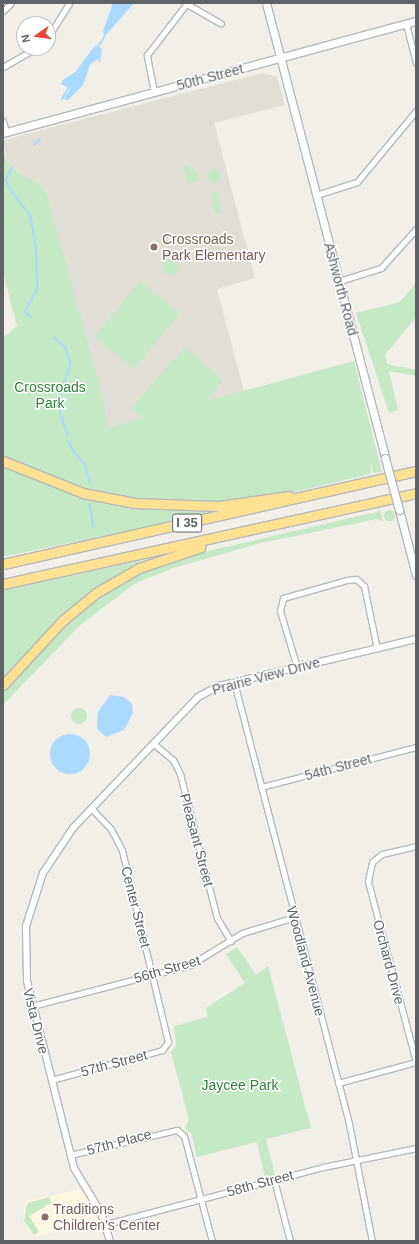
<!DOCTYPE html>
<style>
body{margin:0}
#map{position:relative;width:419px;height:1244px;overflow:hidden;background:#f1efe8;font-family:Arial,sans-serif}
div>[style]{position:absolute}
.commercial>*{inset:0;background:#fef7e0}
.education>*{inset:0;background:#e1ded6}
.green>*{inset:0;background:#c5e8c5;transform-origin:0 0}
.round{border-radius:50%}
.water>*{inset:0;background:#aadaff}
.stream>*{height:1.5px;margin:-0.75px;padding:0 0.75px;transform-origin:0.75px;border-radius:0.75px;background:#aadaff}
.roads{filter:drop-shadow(1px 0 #b5b8bc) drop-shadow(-1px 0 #b5b8bc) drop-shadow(0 1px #b5b8bc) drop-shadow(0 -1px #b5b8bc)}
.minor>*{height:5px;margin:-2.5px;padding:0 2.5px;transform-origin:2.5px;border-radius:2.5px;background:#fff}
.tertiary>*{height:6px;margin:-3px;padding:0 3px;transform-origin:3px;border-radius:3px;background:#fff}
.secondary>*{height:7px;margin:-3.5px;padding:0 3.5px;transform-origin:3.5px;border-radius:3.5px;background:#fff}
.motorway>*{height:9px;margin:-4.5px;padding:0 4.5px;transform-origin:4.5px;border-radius:4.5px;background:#fde293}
.bridges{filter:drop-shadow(1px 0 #b6babf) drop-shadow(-1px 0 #b6babf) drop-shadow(0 1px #b6babf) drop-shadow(0 -1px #b6babf)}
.secondary-bridge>*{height:7px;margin:-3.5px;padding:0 3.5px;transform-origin:3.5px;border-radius:3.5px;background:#fff}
.dots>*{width:11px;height:11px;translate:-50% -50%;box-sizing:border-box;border:2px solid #fff;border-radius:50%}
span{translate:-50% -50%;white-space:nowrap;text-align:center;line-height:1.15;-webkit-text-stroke:3px #fff;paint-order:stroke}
.shield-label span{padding:1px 3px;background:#fff;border:1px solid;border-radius:3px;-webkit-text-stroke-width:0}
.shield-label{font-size:13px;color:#5f6368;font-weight:700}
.street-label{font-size:14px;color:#5f6368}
.education-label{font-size:14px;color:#785e54}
.left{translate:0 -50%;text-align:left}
.park-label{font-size:14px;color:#348238}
.frame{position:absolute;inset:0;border:4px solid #5f6368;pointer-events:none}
.north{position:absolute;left:16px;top:16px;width:40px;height:40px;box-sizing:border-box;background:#fff;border:1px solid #bfc1c3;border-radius:50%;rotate:256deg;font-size:11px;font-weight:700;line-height:16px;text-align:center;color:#5f6368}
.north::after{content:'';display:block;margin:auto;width:14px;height:18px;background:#ea4335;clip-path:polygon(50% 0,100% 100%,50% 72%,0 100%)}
</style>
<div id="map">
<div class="commercial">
<div style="clip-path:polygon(86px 1188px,104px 1219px,34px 1237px,23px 1221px,26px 1201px)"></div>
</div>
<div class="education">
<div style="clip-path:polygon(263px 73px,277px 77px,285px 105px,214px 123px,255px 278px,217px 289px,244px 391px,108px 428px,45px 188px,8px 166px,3px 140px)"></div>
</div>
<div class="green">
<div style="clip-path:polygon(3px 147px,8px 166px,45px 188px,103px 398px,108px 428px,143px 418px,131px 408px,185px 347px,223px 381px,206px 401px,354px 361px,382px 472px,373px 473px,370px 461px,371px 474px,294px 492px,215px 504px,152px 502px,92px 492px,3px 458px,3px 338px,17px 326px,3px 273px)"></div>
<div style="clip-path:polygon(187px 165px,196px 171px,198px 180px,194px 183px,188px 182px,183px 166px)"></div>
<div class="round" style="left:207px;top:169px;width:14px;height:14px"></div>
<div style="clip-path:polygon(218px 191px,222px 213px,215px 214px,212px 192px)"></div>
<div class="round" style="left:162px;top:259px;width:16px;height:16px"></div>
<div style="left:140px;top:281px;width:51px;height:72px;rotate:39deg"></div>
<div style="clip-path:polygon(416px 283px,416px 317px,385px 355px,387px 364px,416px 370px,416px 376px,389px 371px,398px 410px,389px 413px,356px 313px,400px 302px)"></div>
<div style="clip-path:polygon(3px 465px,70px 492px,129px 506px,216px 512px,3px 557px)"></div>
<div class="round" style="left:383.5px;top:509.5px;width:11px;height:11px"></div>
<div style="clip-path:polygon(380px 511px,383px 521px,377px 519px,261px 543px,173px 568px,134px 584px,79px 626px,3px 705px,3px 691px,43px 645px,90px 602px,127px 579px,187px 556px)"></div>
<div style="clip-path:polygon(163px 556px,113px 579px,3px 681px,3px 590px)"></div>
<div class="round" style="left:71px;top:708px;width:16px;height:16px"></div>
<div style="clip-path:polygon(237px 947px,256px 975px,268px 966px,311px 1128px,266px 1139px,276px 1179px,266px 1182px,257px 1142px,197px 1157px,191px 1133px,185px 1129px,189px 1119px,171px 1052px,176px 1046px,174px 1026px,207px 1017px,206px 1008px,245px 983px,226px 954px)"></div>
<div style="clip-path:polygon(49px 1197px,51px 1203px,29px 1216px,39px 1232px,34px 1235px,24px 1221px,27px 1203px)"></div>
</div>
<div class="water">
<div style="clip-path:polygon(113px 3px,134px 3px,104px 37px,103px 31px)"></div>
<div style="clip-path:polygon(95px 46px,102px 48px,100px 63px,97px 59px,90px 65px,83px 85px,68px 100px,64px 99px,70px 89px,61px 84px,63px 80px,75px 72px)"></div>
<div style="clip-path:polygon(110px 695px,124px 697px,132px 704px,133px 713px,124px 730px,106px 737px,97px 728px,98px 712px)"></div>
<div class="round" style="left:50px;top:734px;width:40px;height:40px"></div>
</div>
<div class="stream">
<div style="left:98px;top:47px;width:12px;rotate:-59deg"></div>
<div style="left:62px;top:99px;width:16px;rotate:-60deg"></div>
<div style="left:34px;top:145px;width:8px;rotate:-45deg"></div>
<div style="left:13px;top:167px;width:15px;rotate:118deg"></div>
<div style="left:6px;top:180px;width:6px;rotate:72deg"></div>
<div style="left:8px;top:186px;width:39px;rotate:53deg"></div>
<div style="left:31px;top:217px;width:27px;rotate:80deg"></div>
<div style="left:36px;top:244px;width:44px;rotate:87.4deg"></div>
<div style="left:38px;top:288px;width:27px;rotate:117deg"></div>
<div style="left:26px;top:312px;width:8px;rotate:45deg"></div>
<div style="left:55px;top:338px;width:15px;rotate:42deg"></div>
<div style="left:66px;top:348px;width:16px;rotate:72deg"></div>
<div style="left:71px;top:363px;width:44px;rotate:107.2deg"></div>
<div style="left:58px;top:405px;width:32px;rotate:72deg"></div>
<div style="left:69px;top:441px;width:12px;rotate:66deg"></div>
<div style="left:74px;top:452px;width:16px;rotate:47deg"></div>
<div style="left:85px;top:464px;width:19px;rotate:74deg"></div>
<div style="left:90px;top:504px;width:24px;rotate:81deg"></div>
</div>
<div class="roads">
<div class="minor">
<div style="left:187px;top:4px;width:39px;rotate:30deg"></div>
<div style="left:3px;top:11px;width:11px;rotate:-45deg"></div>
<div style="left:406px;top:24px;width:40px;rotate:75.6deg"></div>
<div style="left:48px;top:37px;width:40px;rotate:-58deg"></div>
<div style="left:3px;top:67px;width:38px;rotate:-30deg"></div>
<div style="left:154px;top:92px;width:38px;rotate:-101deg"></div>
<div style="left:147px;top:55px;width:66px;rotate:-52.4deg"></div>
<div style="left:3px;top:121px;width:11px;rotate:75deg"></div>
<div style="left:316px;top:195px;width:43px;rotate:-17.6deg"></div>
<div style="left:357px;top:182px;width:92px;rotate:-50.3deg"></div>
<div style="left:339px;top:281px;width:44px;rotate:-17.2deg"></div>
<div style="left:381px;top:268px;width:52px;rotate:-48.1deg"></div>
<div style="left:297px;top:667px;width:59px;rotate:-106.9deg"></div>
<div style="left:280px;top:611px;width:13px;rotate:-77deg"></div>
<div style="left:283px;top:598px;width:66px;rotate:-15.7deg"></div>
<div style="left:347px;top:580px;width:9px;rotate:-6deg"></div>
<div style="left:356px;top:579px;width:11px;rotate:41deg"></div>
<div style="left:364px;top:586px;width:64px;rotate:78.3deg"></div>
<div style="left:234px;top:682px;width:457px;rotate:75.4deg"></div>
<div style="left:349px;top:1124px;width:119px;rotate:78.9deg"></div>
<div style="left:154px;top:744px;width:25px;rotate:40deg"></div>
<div style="left:173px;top:760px;width:16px;rotate:63deg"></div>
<div style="left:180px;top:774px;width:149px;rotate:75.6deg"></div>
<div style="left:217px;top:918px;width:27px;rotate:59deg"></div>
<div style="left:261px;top:787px;width:160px;rotate:-14.5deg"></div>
<div style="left:32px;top:1006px;width:163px;rotate:-14.5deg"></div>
<div style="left:190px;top:965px;width:61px;rotate:-31.6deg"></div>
<div style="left:242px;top:933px;width:55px;rotate:-16.8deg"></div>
<div style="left:416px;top:1062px;width:187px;rotate:-104.9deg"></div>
<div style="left:368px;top:881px;width:19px;rotate:-78deg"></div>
<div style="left:372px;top:862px;width:13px;rotate:-39deg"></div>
<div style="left:382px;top:854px;width:35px;rotate:-13deg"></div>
<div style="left:51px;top:1080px;width:115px;rotate:-15.1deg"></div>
<div style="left:162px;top:1050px;width:10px;rotate:-53deg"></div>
<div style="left:168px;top:1042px;width:197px;rotate:-103.5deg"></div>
<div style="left:122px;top:850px;width:24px;rotate:-118deg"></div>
<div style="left:111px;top:829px;width:28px;rotate:-134deg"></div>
<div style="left:338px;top:1083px;width:81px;rotate:-15.1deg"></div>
<div style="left:70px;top:1155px;width:110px;rotate:-13.2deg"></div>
<div style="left:177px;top:1130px;width:9px;rotate:41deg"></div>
<div style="left:184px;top:1136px;width:109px;rotate:75.1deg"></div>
<div style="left:274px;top:1180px;width:63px;rotate:75.3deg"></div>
<div style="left:106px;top:1224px;width:224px;rotate:-14.7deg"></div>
<div style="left:323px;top:1167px;width:95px;rotate:-11.5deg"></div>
</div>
<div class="tertiary">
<div style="left:110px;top:1241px;width:29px;rotate:-108deg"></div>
<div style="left:101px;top:1213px;width:52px;rotate:-121deg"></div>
<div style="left:74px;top:1168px;width:193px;rotate:-104.1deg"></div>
<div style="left:27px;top:981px;width:55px;rotate:-91deg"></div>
<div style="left:26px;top:926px;width:56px;rotate:-72.2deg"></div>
<div style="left:43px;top:873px;width:54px;rotate:-56.3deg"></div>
<div style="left:73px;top:828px;width:181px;rotate:-46.3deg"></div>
<div style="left:198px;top:697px;width:24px;rotate:-28deg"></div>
<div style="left:219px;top:686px;width:203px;rotate:-13.4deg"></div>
</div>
<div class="secondary">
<div style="left:266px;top:3px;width:470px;rotate:75.3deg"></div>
<div style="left:3px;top:133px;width:428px;rotate:-15.2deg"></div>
<div style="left:399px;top:510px;width:67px;rotate:75.3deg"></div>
</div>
<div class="motorway">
<div style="left:3px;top:461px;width:86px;rotate:21.8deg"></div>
<div style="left:83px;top:493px;width:53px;rotate:10.9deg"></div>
<div style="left:135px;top:503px;width:84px;rotate:2deg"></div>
<div style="left:219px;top:506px;width:71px;rotate:-8.1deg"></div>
<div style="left:3px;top:564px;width:423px;rotate:-12.7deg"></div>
<div style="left:3px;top:584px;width:423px;rotate:-12.4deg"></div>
<div style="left:3px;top:685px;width:87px;rotate:-47.3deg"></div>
<div style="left:62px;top:621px;width:44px;rotate:-39.5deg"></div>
<div style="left:96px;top:593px;width:50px;rotate:-30.2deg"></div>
<div style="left:139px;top:568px;width:65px;rotate:-18.7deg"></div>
</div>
</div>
<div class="bridges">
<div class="secondary-bridge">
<div style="left:385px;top:458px;width:54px;rotate:74.9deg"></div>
</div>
</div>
<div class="dots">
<div style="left:154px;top:247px;background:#8d6e63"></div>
<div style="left:45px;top:1217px;background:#8d6e63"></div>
</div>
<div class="shield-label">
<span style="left:187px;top:523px">I 35</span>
</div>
<div class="street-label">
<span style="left:210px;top:77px;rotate:-15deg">50th Street</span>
<span style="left:341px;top:289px;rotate:75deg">Ashworth Road</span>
<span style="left:266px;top:676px;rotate:-15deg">Prairie View Drive</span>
<span style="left:338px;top:767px;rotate:-15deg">54th Street</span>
<span style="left:197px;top:840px;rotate:75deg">Pleasant Street</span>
<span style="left:136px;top:907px;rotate:76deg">Center Street</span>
<span style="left:306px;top:961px;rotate:75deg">Woodland Avenue</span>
<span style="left:389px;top:962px;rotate:75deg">Orchard Drive</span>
<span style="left:167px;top:969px;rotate:-16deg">56th Street</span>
<span style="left:36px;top:1021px;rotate:76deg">Vista Drive</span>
<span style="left:114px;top:1063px;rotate:-15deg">57th Street</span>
<span style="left:119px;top:1142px;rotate:-15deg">57th Place</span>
<span style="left:260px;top:1183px;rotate:-15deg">58th Street</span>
</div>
<div class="education-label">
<span class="left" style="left:162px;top:247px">Crossroads<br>Park Elementary</span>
<span class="left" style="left:53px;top:1217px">Traditions<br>Children's Center</span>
</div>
<div class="park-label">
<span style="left:50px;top:395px">Crossroads<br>Park</span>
<span style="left:240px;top:1085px">Jaycee Park</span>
</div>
<div class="frame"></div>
<div class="north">N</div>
</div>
